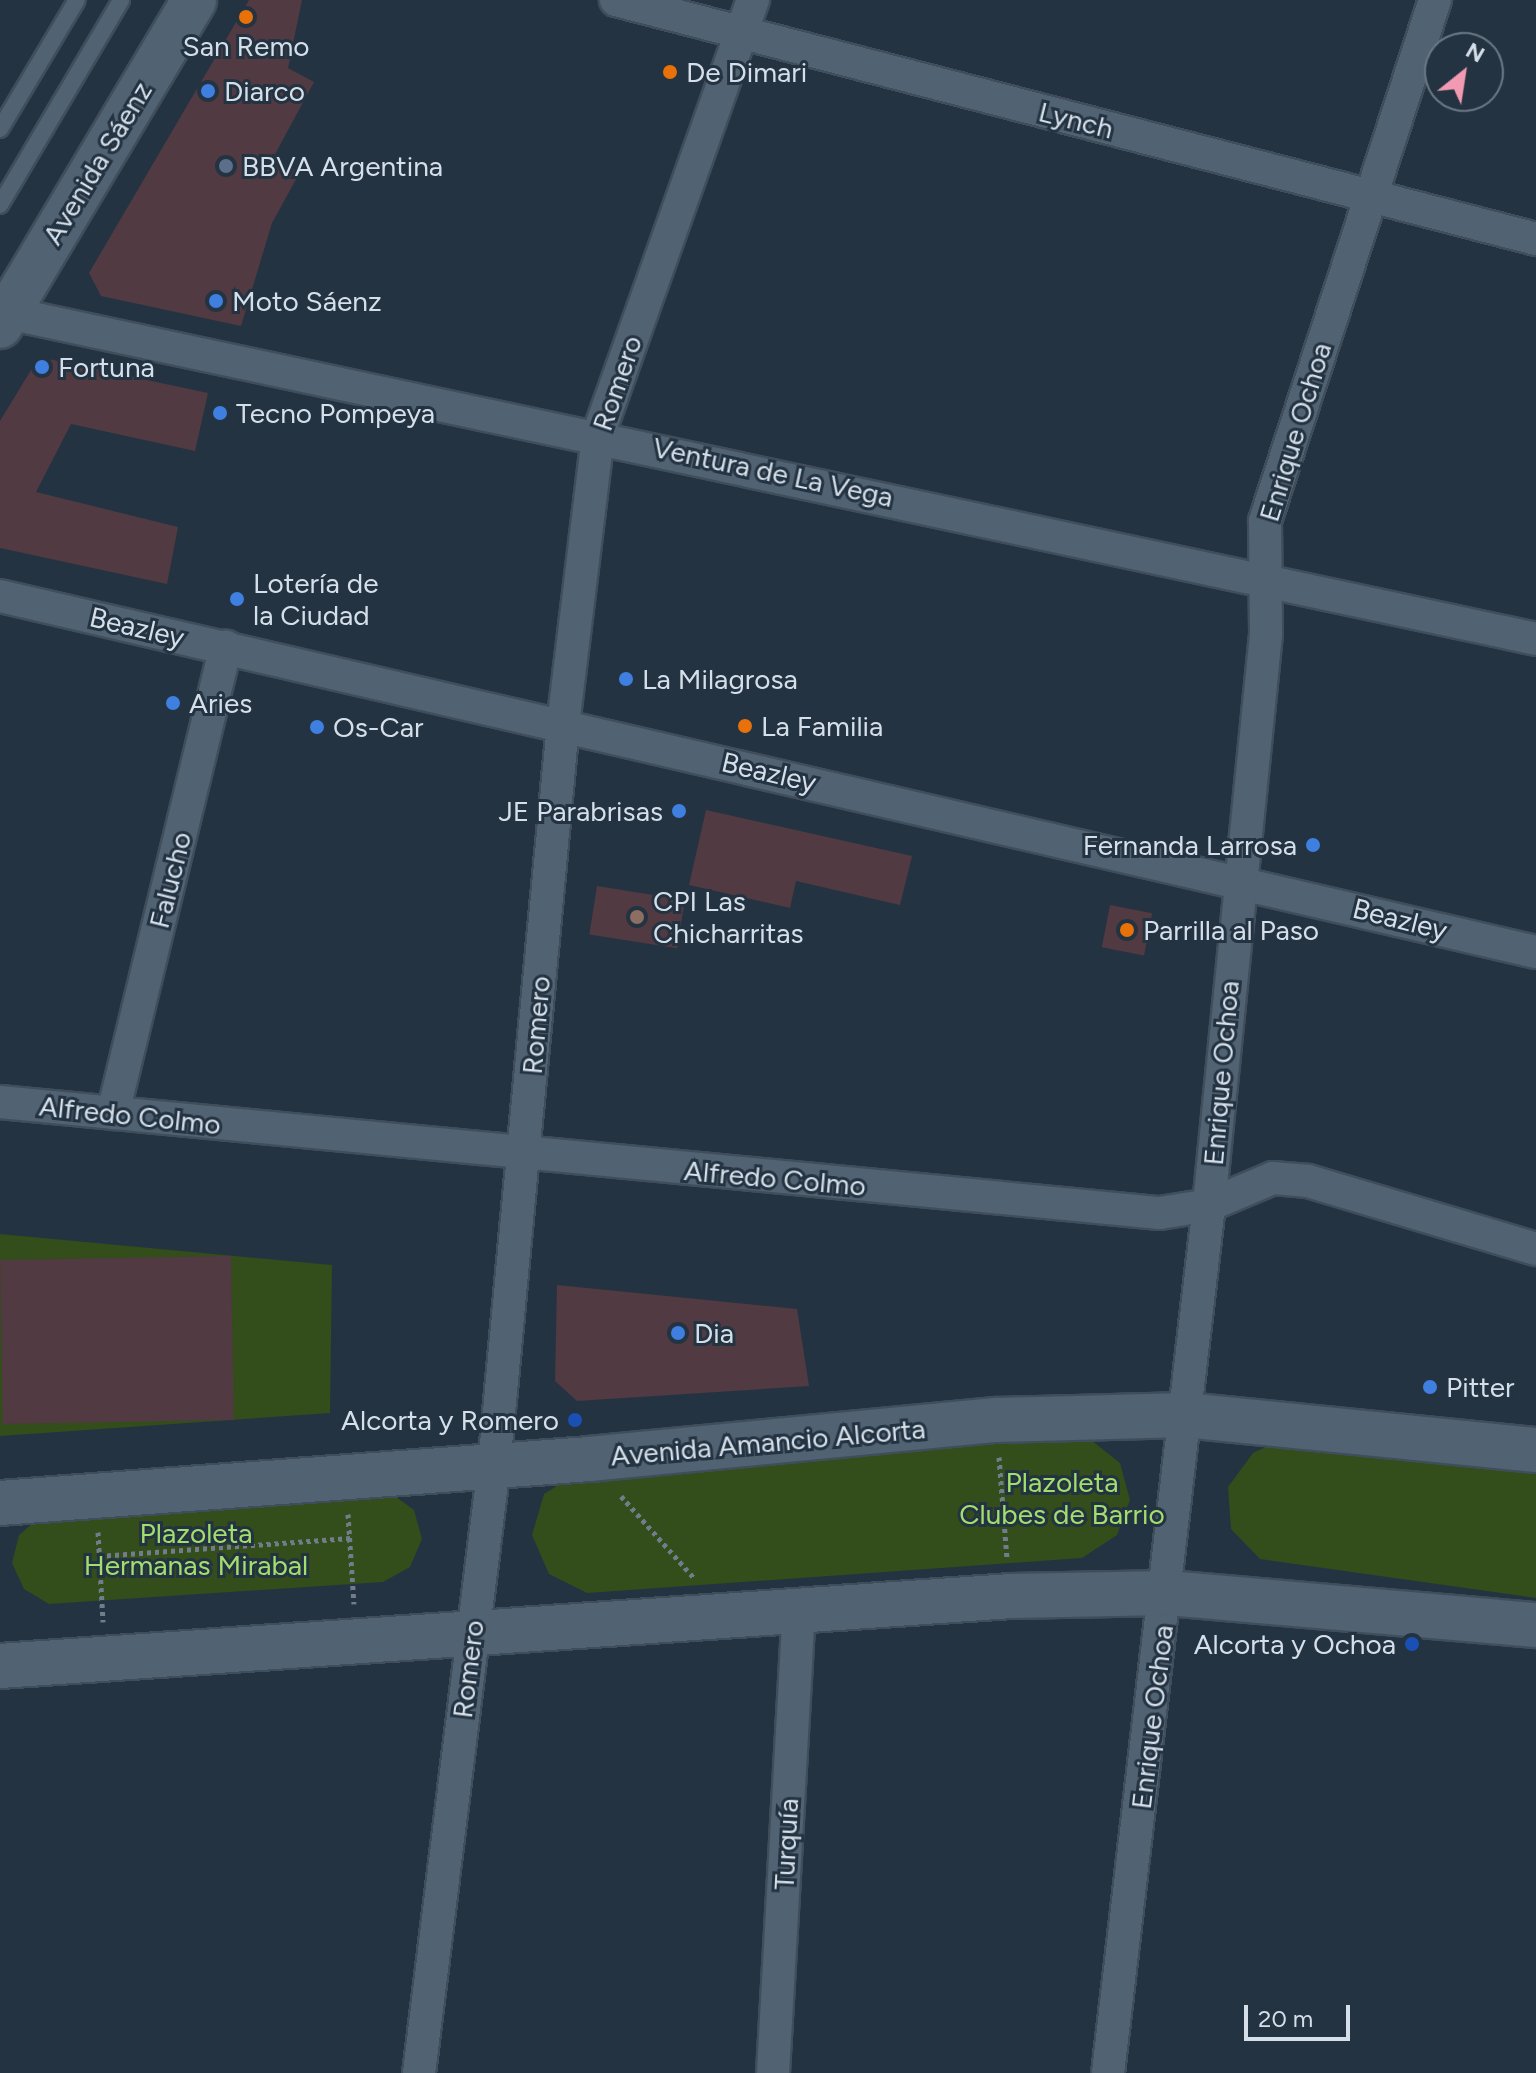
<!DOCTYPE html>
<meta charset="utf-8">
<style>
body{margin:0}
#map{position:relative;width:1536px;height:2073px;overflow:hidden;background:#243342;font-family:Figtree,sans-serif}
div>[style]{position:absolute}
.green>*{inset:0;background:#334d1b}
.building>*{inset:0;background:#513a41;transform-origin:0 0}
.path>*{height:5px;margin-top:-2.5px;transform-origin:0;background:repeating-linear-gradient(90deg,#717d8a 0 4px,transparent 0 8px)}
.roads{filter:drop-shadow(2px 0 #404e5b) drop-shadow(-2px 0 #404e5b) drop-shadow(0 2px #404e5b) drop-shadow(0 -2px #404e5b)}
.service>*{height:16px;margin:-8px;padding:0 8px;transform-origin:8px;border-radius:8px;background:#516272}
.minor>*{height:32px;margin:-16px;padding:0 16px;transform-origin:16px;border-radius:16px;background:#516272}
.secondary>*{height:44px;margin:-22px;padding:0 22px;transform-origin:22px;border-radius:22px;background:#516272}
.dots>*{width:22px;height:22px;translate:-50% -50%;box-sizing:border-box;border:4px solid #243342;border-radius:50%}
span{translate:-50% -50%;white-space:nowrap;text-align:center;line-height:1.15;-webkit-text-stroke:6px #243342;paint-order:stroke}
.poi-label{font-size:28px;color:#d5dfe9}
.left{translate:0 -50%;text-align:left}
.right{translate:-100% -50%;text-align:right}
.street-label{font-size:28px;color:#d5dfe9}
.park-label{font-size:28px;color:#a2de6e}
.north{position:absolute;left:1424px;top:32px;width:80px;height:80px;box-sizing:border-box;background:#243342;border:2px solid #6b7885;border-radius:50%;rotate:30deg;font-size:22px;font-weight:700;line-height:32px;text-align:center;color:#d5dfe9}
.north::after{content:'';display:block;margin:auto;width:28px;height:36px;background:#f19ab2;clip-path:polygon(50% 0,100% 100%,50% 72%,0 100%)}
.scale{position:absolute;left:1244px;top:2005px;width:106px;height:36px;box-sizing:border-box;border:4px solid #d5dfe9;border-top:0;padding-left:10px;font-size:24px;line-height:28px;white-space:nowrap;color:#d5dfe9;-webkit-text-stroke:6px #243342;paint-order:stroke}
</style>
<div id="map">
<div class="green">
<div style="clip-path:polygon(0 1234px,332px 1265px,330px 1413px,0 1436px)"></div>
<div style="clip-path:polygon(1072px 1436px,1091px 1440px,1120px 1463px,1130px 1500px,1117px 1535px,1082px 1558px,587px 1593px,549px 1574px,532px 1535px,544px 1494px,579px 1472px)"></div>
<div style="clip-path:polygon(1272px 1444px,1536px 1468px,1536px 1598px,1260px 1559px,1231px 1529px,1228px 1487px,1253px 1453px)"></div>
<div style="clip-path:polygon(389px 1492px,414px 1510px,422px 1539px,410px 1567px,383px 1582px,49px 1604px,24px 1589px,12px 1563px,19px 1535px,40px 1517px)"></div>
</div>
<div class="building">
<div style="clip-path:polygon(249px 0,302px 0,288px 68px,314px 82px,273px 158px,300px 172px,272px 223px,241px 326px,101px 296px,89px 273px)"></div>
<div style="clip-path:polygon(39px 357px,208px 393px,195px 451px,71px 424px,36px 492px,178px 527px,167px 584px,0 548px,0 421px)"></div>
<div style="clip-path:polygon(706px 810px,912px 856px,900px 905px,796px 881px,790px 908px,689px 885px)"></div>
<div style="left:597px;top:886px;width:89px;height:49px;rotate:9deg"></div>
<div style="left:1110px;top:905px;width:43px;height:43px;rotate:11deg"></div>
<div style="left:231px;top:1256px;width:164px;height:231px;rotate:89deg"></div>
<div style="clip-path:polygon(557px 1285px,797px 1309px,809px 1386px,577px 1401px,555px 1381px)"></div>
</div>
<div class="path">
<div style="left:999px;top:1457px;width:101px;rotate:85.5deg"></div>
<div style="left:621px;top:1496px;width:110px;rotate:48.3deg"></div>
<div style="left:348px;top:1514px;width:90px;rotate:86.2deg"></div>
<div style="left:98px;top:1532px;width:90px;rotate:86.8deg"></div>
<div style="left:99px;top:1556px;width:252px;rotate:-4.1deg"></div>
</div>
<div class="roads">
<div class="service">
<div style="left:0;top:129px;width:150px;rotate:-59.2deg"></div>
<div style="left:0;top:205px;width:238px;rotate:-59.4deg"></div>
</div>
<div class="minor">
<div style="left:616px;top:0;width:951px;rotate:14.56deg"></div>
<div style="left:8px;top:313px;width:1562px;rotate:12.04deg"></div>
<div style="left:0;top:596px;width:1577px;rotate:13.05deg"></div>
<div style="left:0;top:1102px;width:1165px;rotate:5.47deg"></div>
<div style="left:1160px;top:1213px;width:50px;rotate:-9.3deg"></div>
<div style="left:1209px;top:1205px;width:69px;rotate:-22.9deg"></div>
<div style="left:1273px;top:1178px;width:35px;rotate:5deg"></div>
<div style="left:1308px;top:1181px;width:238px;rotate:16.6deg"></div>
<div style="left:113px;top:1113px;width:480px;rotate:-76.4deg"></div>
<div style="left:419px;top:2073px;width:612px;rotate:-82.96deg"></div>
<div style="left:494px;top:1466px;width:744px;rotate:-84.68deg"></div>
<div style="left:563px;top:725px;width:292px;rotate:-83.1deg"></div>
<div style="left:598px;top:435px;width:462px;rotate:-70.4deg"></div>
<div style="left:773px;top:2073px;width:459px;rotate:-86.8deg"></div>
<div style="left:1108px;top:2073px;width:874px;rotate:-83.36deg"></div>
<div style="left:1209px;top:1205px;width:574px;rotate:-84.3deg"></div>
<div style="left:1266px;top:634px;width:113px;rotate:-90.5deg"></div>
<div style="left:1265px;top:521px;width:548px;rotate:-71.93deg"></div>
</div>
<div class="secondary">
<div style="left:0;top:326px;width:379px;rotate:-59.2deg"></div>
<div style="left:0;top:1503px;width:591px;rotate:-4.27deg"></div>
<div style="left:589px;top:1459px;width:409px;rotate:-5.5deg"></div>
<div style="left:996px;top:1420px;width:189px;rotate:-1.5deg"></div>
<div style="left:1185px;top:1415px;width:353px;rotate:5.7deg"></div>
<div style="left:0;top:1666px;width:1012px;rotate:-3.96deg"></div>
<div style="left:1010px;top:1596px;width:158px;rotate:-1.1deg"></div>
<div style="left:1168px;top:1593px;width:369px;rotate:5deg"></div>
</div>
</div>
<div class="dots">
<div style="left:246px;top:17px;background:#e8710a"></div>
<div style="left:670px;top:72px;background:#e8710a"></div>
<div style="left:208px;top:91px;background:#3f7fe0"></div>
<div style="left:226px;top:166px;background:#5c6f8a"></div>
<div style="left:216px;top:301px;background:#3f7fe0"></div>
<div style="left:42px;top:367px;background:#3f7fe0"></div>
<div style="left:220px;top:413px;background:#3f7fe0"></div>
<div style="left:237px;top:599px;background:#3f7fe0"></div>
<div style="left:626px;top:679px;background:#3f7fe0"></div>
<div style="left:173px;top:703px;background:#3f7fe0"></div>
<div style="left:745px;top:726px;background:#e8710a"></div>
<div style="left:317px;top:727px;background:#3f7fe0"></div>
<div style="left:679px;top:811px;background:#3f7fe0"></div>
<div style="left:1313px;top:845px;background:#3f7fe0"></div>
<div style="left:637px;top:917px;background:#8d6e63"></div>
<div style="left:1127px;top:930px;background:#e8710a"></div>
<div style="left:678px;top:1333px;background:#3f7fe0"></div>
<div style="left:1430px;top:1387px;background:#3f7fe0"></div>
<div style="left:575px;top:1420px;background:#1a4fb4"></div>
<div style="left:1412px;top:1644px;background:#1a4fb4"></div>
</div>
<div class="poi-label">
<span style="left:246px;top:46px">San Remo</span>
<span class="left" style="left:686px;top:72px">De Dimari</span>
<span class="left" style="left:224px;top:91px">Diarco</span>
<span class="left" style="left:242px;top:166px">BBVA Argentina</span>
<span class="left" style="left:232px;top:301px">Moto Sáenz</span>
<span class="left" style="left:58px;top:367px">Fortuna</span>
<span class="left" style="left:236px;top:413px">Tecno Pompeya</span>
<span class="left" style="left:253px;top:599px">Lotería de<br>la Ciudad</span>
<span class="left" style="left:642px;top:679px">La Milagrosa</span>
<span class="left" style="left:189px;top:703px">Aries</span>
<span class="left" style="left:761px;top:726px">La Familia</span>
<span class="left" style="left:333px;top:727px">Os-Car</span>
<span class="right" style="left:663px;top:811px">JE Parabrisas</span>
<span class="right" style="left:1297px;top:845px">Fernanda Larrosa</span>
<span class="left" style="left:653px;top:917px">CPI Las<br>Chicharritas</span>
<span class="left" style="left:1143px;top:930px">Parrilla al Paso</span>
<span class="left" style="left:694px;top:1333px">Dia</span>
<span class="left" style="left:1446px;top:1387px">Pitter</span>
<span class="right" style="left:559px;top:1420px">Alcorta y Romero</span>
<span class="right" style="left:1396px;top:1644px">Alcorta y Ochoa</span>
</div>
<div class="street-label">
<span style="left:1076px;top:120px;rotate:14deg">Lynch</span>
<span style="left:97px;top:163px;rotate:-59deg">Avenida Sáenz</span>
<span style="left:617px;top:383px;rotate:-71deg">Romero</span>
<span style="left:1295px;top:432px;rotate:-73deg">Enrique Ochoa</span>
<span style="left:773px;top:472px;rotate:12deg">Ventura de La Vega</span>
<span style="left:137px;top:627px;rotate:13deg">Beazley</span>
<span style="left:769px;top:772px;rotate:13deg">Beazley</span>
<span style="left:170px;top:880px;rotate:-76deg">Falucho</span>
<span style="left:1400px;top:919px;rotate:14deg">Beazley</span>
<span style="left:536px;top:1025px;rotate:-85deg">Romero</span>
<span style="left:1221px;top:1073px;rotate:-85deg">Enrique Ochoa</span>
<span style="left:130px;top:1115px;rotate:6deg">Alfredo Colmo</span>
<span style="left:775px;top:1178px;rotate:5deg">Alfredo Colmo</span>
<span style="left:768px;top:1442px;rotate:-5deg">Avenida Amancio Alcorta</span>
<span style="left:468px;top:1669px;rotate:-83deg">Romero</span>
<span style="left:1152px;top:1717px;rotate:-83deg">Enrique Ochoa</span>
<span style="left:786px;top:1844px;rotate:-87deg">Turquía</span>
</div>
<div class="park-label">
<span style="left:1062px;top:1498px">Plazoleta<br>Clubes de Barrio</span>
<span style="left:196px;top:1549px">Plazoleta<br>Hermanas Mirabal</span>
</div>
<div class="north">N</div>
<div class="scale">20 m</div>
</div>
